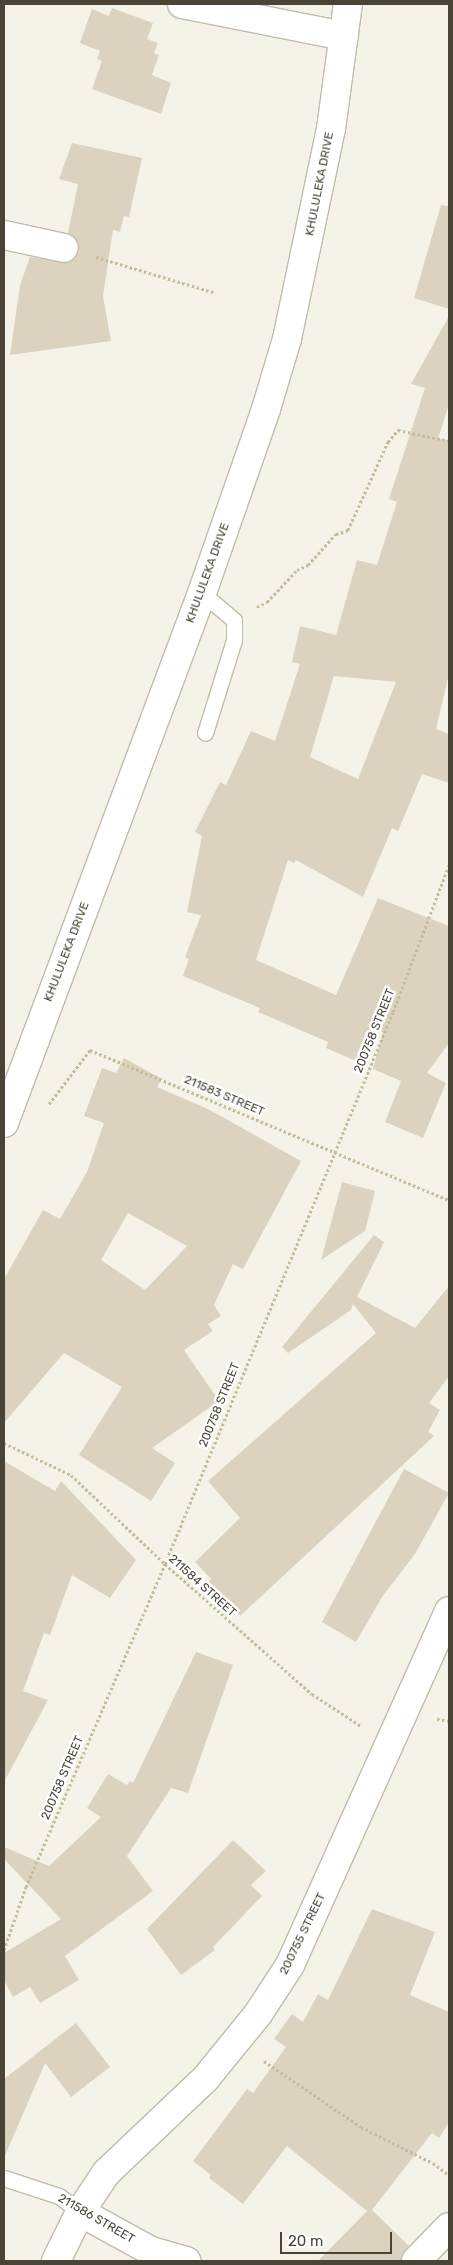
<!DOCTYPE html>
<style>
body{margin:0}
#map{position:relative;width:453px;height:2265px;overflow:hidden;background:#f5f3e8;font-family:Rubik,sans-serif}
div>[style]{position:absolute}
.building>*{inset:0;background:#dbd3bf}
.path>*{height:3px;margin-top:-1.5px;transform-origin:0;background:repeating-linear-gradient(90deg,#c4bb9a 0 2.5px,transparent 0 5px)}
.roads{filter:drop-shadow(1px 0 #c1bcaa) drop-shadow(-1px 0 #c1bcaa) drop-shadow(0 1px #c1bcaa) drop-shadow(0 -1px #c1bcaa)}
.service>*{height:15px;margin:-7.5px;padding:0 7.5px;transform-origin:7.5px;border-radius:7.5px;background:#fff}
.minor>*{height:28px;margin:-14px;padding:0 14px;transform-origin:14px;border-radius:14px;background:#fff}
.tertiary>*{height:28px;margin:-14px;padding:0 14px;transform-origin:14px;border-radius:14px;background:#fff}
span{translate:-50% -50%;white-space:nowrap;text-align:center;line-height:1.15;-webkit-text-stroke:5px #fff;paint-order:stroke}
.street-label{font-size:12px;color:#494436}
.frame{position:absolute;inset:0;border:5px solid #494436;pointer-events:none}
.scale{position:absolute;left:280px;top:2232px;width:112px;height:22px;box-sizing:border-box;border:2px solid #494436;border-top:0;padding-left:6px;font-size:15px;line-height:18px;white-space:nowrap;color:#494436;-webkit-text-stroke:4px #fff;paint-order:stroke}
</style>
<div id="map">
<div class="building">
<div style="clip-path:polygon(112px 8px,153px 23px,147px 39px,158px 43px,154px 53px,159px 55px,152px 75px,171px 83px,161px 114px,92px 89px,102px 61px,97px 59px,100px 51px,80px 43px,92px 9px,109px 16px)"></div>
<div style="clip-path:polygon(72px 143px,142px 158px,129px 217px,124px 216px,120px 232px,113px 230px,103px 296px,111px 341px,10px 355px,20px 285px,30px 257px,68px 263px,79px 252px,79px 243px,68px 233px,78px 184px,59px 179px)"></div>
<div style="clip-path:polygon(441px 205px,449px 206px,449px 309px,414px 298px)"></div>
<div style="clip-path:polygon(evenodd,449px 316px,449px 404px,438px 439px,449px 440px,449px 674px,436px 729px,449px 734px,449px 783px,422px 774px,398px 831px,392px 828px,363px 897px,296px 860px,294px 863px,288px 860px,256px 960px,336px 995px,378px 898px,449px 926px,449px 1043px,427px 1073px,446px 1083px,423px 1138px,385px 1122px,401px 1081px,373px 1069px,383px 1032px,374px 1029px,356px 1061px,326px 1048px,328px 1042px,258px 1012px,260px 1008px,183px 976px,189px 959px,185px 957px,201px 915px,187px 912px,202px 836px,195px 832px,220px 782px,226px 785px,251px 731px,275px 741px,300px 664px,292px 662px,300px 626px,336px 635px,357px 560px,377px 565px,397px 502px,389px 499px,425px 388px,411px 384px,449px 316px,334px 676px,396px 682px,358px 779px,310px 757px,334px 676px)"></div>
<div style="clip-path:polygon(evenodd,124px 1058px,162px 1079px,157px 1087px,208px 1109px,301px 1161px,243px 1269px,233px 1264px,214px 1305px,221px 1316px,208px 1324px,213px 1331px,184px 1350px,219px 1401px,152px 1448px,175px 1463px,151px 1501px,79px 1455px,122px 1387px,64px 1353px,4px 1423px,4px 1279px,43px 1210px,60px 1219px,87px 1172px,104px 1123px,84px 1116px,102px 1068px,116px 1073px,124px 1058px,128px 1213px,187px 1246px,145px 1290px,101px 1260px,128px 1213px)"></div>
<div style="clip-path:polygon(342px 1182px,375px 1191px,365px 1231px,321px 1260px)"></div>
<div style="clip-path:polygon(374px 1235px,384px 1242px,357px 1297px,415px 1328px,449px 1286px,449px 1376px,429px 1403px,440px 1410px,428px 1432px,434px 1436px,240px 1616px,208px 1582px,211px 1579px,195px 1562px,240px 1518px,208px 1481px,376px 1333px,353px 1304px,351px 1310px,288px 1353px,282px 1347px)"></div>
<div style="clip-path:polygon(4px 1461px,55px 1491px,61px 1481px,136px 1560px,110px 1598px,72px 1575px,50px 1635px,44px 1633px,23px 1691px,48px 1700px,4px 1782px)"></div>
<div style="clip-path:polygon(404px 1469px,449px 1493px,415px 1554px,382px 1597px,356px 1642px,322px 1622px)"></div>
<div style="clip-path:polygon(196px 1652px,233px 1665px,188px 1793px,171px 1788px,127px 1856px,153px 1891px,65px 1956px,79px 1980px,40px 2003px,30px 1987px,13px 1997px,4px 1980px,4px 1953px,61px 1919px,4px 1859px,4px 1847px,49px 1866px,101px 1817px,87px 1808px,108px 1774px,127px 1785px,130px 1781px,133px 1783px)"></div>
<div style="clip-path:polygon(233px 1840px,266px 1871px,251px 1885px,262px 1896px,213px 1947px,215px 1950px,181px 1975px,147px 1929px)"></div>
<div style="clip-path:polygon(372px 1909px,435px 1932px,410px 1995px,449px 2012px,449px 2122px,439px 2138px,432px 2133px,372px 2210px,409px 2246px,401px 2261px,318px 2261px,367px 2211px,287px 2146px,243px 2204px,209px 2178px,211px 2175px,193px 2161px,247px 2089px,253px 2093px,286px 2047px,274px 2039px,292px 2014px,303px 2022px,318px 1994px,328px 2000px)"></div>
<div style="clip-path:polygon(76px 2023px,110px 2067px,71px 2097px,45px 2063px,4px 2158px,4px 2079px)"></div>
</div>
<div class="path">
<div style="left:96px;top:257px;width:125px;rotate:16.7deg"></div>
<div style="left:257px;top:607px;width:11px;rotate:-27deg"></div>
<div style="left:267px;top:602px;width:44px;rotate:-46.8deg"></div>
<div style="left:297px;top:570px;width:12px;rotate:-24deg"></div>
<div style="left:308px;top:565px;width:42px;rotate:-47.9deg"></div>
<div style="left:336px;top:534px;width:13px;rotate:-18deg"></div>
<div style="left:348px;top:530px;width:97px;rotate:-65.6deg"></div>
<div style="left:388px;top:442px;width:16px;rotate:-50deg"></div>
<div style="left:398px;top:430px;width:52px;rotate:12.2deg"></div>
<div style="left:49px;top:1104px;width:68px;rotate:-52.8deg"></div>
<div style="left:90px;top:1050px;width:389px;rotate:22.7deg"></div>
<div style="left:4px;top:1443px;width:74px;rotate:25.5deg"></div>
<div style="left:71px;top:1475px;width:129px;rotate:43.4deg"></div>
<div style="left:165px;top:1564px;width:196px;rotate:41.5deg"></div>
<div style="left:312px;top:1694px;width:59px;rotate:33.1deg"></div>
<div style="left:437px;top:1719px;width:12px;rotate:9deg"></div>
<div style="left:4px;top:1950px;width:67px;rotate:-70.8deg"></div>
<div style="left:26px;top:1887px;width:352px;rotate:-66.7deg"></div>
<div style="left:165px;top:1564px;width:597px;rotate:-67.56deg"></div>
<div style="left:393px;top:1012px;width:157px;rotate:-69.1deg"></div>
<div style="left:264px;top:2061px;width:117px;rotate:34.2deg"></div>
<div style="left:361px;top:2127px;width:80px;rotate:26.6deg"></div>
<div style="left:433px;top:2163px;width:20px;rotate:37deg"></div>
</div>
<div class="roads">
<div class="service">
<div style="left:202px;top:593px;width:42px;rotate:40.2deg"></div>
<div style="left:234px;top:620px;width:20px;rotate:90deg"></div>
<div style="left:234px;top:640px;width:97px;rotate:107.3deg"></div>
<div style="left:4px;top:2178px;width:58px;rotate:18.1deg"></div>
<div style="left:59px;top:2196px;width:26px;rotate:37deg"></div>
</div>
<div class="minor">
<div style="left:182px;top:4px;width:165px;rotate:11.2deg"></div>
<div style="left:4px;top:235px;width:61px;rotate:12.2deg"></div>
<div style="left:80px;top:2212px;width:81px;rotate:28.8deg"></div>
<div style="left:151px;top:2251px;width:37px;rotate:16deg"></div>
<div style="left:56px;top:2261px;width:55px;rotate:-63.9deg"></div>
<div style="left:80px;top:2212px;width:47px;rotate:-56.3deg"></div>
<div style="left:106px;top:2173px;width:138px;rotate:-43.5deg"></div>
<div style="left:206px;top:2078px;width:82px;rotate:-50.9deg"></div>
<div style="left:258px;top:2014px;width:59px;rotate:-56.9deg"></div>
<div style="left:290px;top:1965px;width:388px;rotate:-65.8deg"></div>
<div style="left:416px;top:2261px;width:47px;rotate:-45.9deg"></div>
</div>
<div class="tertiary">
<div style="left:4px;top:1123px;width:566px;rotate:-69.52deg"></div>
<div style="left:202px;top:593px;width:195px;rotate:-70.8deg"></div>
<div style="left:266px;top:409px;width:73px;rotate:-73.3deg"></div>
<div style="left:287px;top:339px;width:215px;rotate:-78.2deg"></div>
<div style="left:331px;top:129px;width:126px;rotate:-82.3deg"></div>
</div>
</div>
<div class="street-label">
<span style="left:320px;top:184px;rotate:-79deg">KHULULEKA DRIVE</span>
<span style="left:208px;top:573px;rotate:-70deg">KHULULEKA DRIVE</span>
<span style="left:67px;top:952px;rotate:-69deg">KHULULEKA DRIVE</span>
<span style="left:375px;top:1031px;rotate:-68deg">200758 STREET</span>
<span style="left:224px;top:1096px;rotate:23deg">211583 STREET</span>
<span style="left:220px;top:1405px;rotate:-68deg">200758 STREET</span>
<span style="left:202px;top:1586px;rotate:42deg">211584 STREET</span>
<span style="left:63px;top:1778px;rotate:-67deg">200758 STREET</span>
<span style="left:303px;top:1934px;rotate:-64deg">200755 STREET</span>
<span style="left:96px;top:2219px;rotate:30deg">211586 STREET</span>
</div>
<div class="frame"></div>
<div class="scale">20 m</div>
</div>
